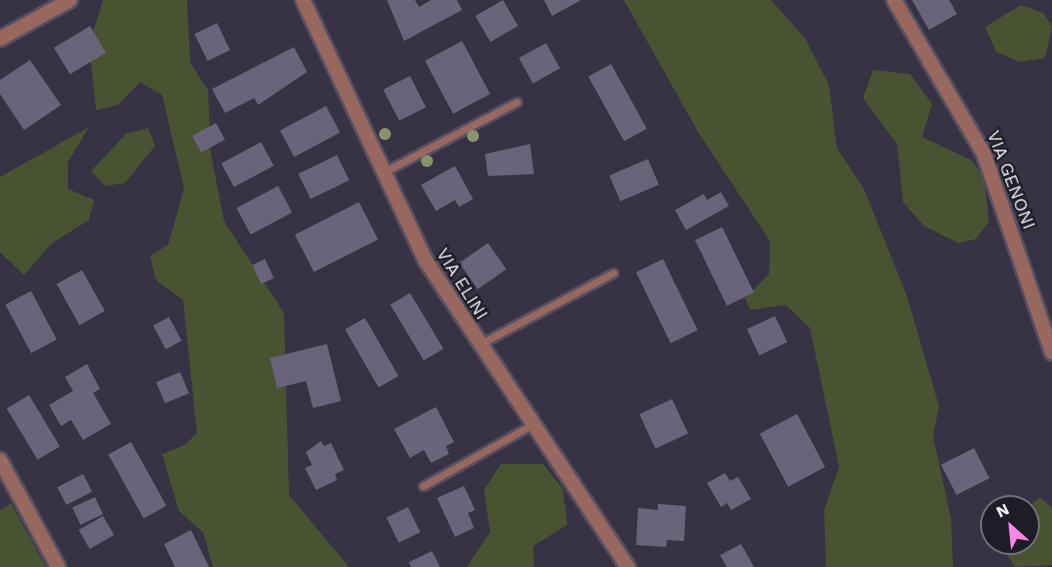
<!DOCTYPE html>
<style>
body{margin:0}
#map{position:relative;width:1052px;height:567px;overflow:hidden;background:#383245;font-family:"Work Sans",sans-serif}
div>[style]{position:absolute}
.green>*{inset:0;background:#495231}
.building>*{inset:0;background:#696479;transform-origin:0 0}
.roads{filter:drop-shadow(2px 0 #565062) drop-shadow(-2px 0 #565062) drop-shadow(0 2px #565062) drop-shadow(0 -2px #565062)}
.service>*{height:7px;margin:-3.5px;padding:0 3.5px;transform-origin:3.5px;border-radius:3.5px;background:#98685f}
.minor>*{height:14px;margin:-7px;padding:0 7px;transform-origin:7px;border-radius:7px;background:#98685f}
.trees>*{width:12px;height:12px;margin:-6px;border-radius:50%;background:#89936d}
span{translate:-50% -50%;white-space:nowrap;text-align:center;line-height:1.15;-webkit-text-stroke:4.5px #1e1c24;paint-order:stroke}
.street-label{font-size:18px;color:#f1eefa}
.north{position:absolute;left:980px;top:495px;width:60px;height:60px;box-sizing:border-box;background:#1e1c24;border:2px solid #72707a;border-radius:50%;rotate:333deg;font-size:16px;font-weight:700;line-height:24px;text-align:center;color:#f1eefa}
.north::after{content:'';display:block;margin:auto;width:21px;height:27px;background:#f987e8;clip-path:polygon(50% 0,100% 100%,50% 72%,0 100%)}
</style>
<div id="map">
<div class="green">
<div style="clip-path:polygon(103px 0,187px 0,190px 62px,208px 90px,211px 154px,224px 221px,284px 313px,289px 495px,349px 567px,213px 567px,203px 532px,179px 511px,162px 454px,185px 445px,197px 433px,183px 300px,156px 280px,150px 256px,168px 245px,184px 188px,162px 95px,140px 82px,118px 105px,96px 110px,89px 45px)"></div>
<div style="clip-path:polygon(624px 0,771px 0,805px 38px,829px 85px,837px 148px,864px 189px,907px 296px,939px 406px,933px 436px,951px 518px,953px 567px,826px 567px,824px 510px,839px 467px,810px 328px,786px 305px,750px 310px,745px 298px,769px 274px,770px 241px,698px 132px)"></div>
<div style="clip-path:polygon(1021px 5px,1043px 13px,1052px 26px,1045px 58px,1020px 62px,996px 52px,985px 27px)"></div>
<div style="clip-path:polygon(873px 70px,910px 74px,932px 104px,922px 137px,971px 160px,984px 177px,989px 221px,976px 239px,958px 243px,924px 226px,903px 202px,897px 144px,863px 98px)"></div>
<div style="clip-path:polygon(89px 127px,68px 162px,68px 189px,94px 200px,89px 220px,52px 243px,24px 275px,0 252px,0 177px)"></div>
<div style="clip-path:polygon(148px 128px,155px 146px,125px 183px,105px 186px,91px 171px,126px 134px)"></div>
<div style="clip-path:polygon(501px 464px,543px 464px,563px 489px,567px 525px,533px 546px,534px 567px,467px 567px,490px 532px,484px 490px)"></div>
<div style="clip-path:polygon(1040px 497px,1052px 508px,1052px 565px,1015px 567px,1007px 555px,1013px 543px,1028px 543px,1028px 508px)"></div>
<div style="clip-path:polygon(11px 503px,46px 567px,0 567px,0 510px)"></div>
</div>
<div class="building">
<div style="clip-path:polygon(387px 0,415px 0,419px 7px,431px 0,457px 0,462px 10px,404px 41px)"></div>
<div style="left:503px;top:0;width:30px;height:32px;rotate:60deg"></div>
<div style="clip-path:polygon(544px 0,581px 0,552px 16px)"></div>
<div style="clip-path:polygon(912px 0,949px 0,957px 14px,929px 30px)"></div>
<div style="left:217px;top:23px;width:30px;height:25px;rotate:64deg"></div>
<div style="left:90px;top:26px;width:31px;height:42px;rotate:59deg"></div>
<div style="left:462px;top:41px;width:60px;height:42px;rotate:62deg"></div>
<div style="left:546px;top:43px;width:29px;height:31px;rotate:61deg"></div>
<div style="clip-path:polygon(294px 47px,307px 72px,258px 105px,254px 98px,225px 113px,212px 89px)"></div>
<div style="clip-path:polygon(30px 60px,61px 105px,24px 130px,0 94px,0 80px)"></div>
<div style="left:611px;top:64px;width:74px;height:26px;rotate:61deg"></div>
<div style="left:410px;top:76px;width:35px;height:30px;rotate:63deg"></div>
<div style="left:326px;top:106px;width:30px;height:52px;rotate:62deg"></div>
<div style="left:216px;top:123px;width:19px;height:27px;rotate:62deg"></div>
<div style="left:261px;top:142px;width:27px;height:45px;rotate:62deg"></div>
<div style="clip-path:polygon(530px 144px,534px 174px,488px 176px,485px 154px)"></div>
<div style="left:337px;top:155px;width:28px;height:43px;rotate:64deg"></div>
<div style="left:648px;top:159px;width:28px;height:42px;rotate:67deg"></div>
<div style="clip-path:polygon(455px 166px,473px 199px,459px 207px,455px 200px,436px 211px,421px 185px)"></div>
<div style="left:278px;top:186px;width:30px;height:47px;rotate:62deg"></div>
<div style="clip-path:polygon(721px 192px,729px 206px,686px 230px,675px 210px,704px 194px,707px 200px)"></div>
<div style="left:359px;top:202px;width:42px;height:72px;rotate:63deg"></div>
<div style="left:722px;top:227px;width:73px;height:30px;rotate:64deg"></div>
<div style="left:488px;top:243px;width:32px;height:35px;rotate:55deg"></div>
<div style="left:265px;top:259px;width:21px;height:14px;rotate:65deg"></div>
<div style="left:663px;top:259px;width:79px;height:30px;rotate:64deg"></div>
<div style="left:82px;top:270px;width:47px;height:29px;rotate:61deg"></div>
<div style="left:31px;top:291px;width:55px;height:29px;rotate:62deg"></div>
<div style="left:410px;top:293px;width:65px;height:23px;rotate:59deg"></div>
<div style="left:775px;top:316px;width:29px;height:31px;rotate:65deg"></div>
<div style="left:169px;top:317px;width:27px;height:18px;rotate:62deg"></div>
<div style="left:365px;top:318px;width:67px;height:23px;rotate:60deg"></div>
<div style="clip-path:polygon(327px 344px,341px 401px,313px 408px,306px 381px,277px 388px,270px 358px)"></div>
<div style="clip-path:polygon(87px 364px,100px 389px,93px 393px,111px 424px,83px 440px,71px 420px,61px 426px,49px 405px,73px 391px,65px 377px)"></div>
<div style="left:180px;top:372px;width:23px;height:26px;rotate:67deg"></div>
<div style="left:29px;top:395px;width:60px;height:26px;rotate:59deg"></div>
<div style="left:672px;top:399px;width:38px;height:36px;rotate:65deg"></div>
<div style="clip-path:polygon(436px 407px,454px 442px,446px 446px,449px 454px,431px 463px,424px 450px,410px 458px,394px 429px)"></div>
<div style="left:797px;top:414px;width:60px;height:42px;rotate:62deg"></div>
<div style="clip-path:polygon(321px 441px,324px 446px,331px 443px,344px 470px,335px 474px,337px 480px,316px 490px,305px 468px,312px 465px,306px 452px)"></div>
<div style="left:131px;top:442px;width:73px;height:26px;rotate:61deg"></div>
<div style="left:974px;top:448px;width:34px;height:37px;rotate:63deg"></div>
<div style="clip-path:polygon(725px 473px,730px 481px,738px 477px,751px 499px,731px 510px,727px 503px,721px 507px,707px 483px)"></div>
<div style="left:83px;top:474px;width:20px;height:29px;rotate:63deg"></div>
<div style="clip-path:polygon(464px 486px,475px 510px,468px 513px,474px 528px,455px 537px,437px 498px)"></div>
<div style="left:95px;top:497px;width:19px;height:25px;rotate:65deg"></div>
<div style="clip-path:polygon(658px 504px,686px 506px,684px 541px,667px 540px,666px 547px,636px 545px,638px 508px,658px 510px)"></div>
<div style="left:408px;top:507px;width:28px;height:24px;rotate:64deg"></div>
<div style="left:103px;top:516px;width:22px;height:28px;rotate:60deg"></div>
<div style="clip-path:polygon(191px 530px,209px 567px,175px 567px,164px 544px)"></div>
<div style="clip-path:polygon(741px 544px,754px 567px,727px 567px,720px 555px)"></div>
<div style="clip-path:polygon(432px 551px,440px 567px,411px 567px,409px 562px)"></div>
</div>
<div class="roads">
<div class="service">
<div style="left:384px;top:172px;width:150px;rotate:-27.8deg"></div>
<div style="left:480px;top:344px;width:151px;rotate:-28.1deg"></div>
<div style="left:423px;top:486px;width:126px;rotate:-29.4deg"></div>
</div>
<div class="minor">
<div style="left:303px;top:0;width:289px;rotate:64.8deg"></div>
<div style="left:426px;top:261px;width:367px;rotate:56.6deg"></div>
<div style="left:894px;top:0;width:178px;rotate:59.7deg"></div>
<div style="left:984px;top:154px;width:210px;rotate:71.1deg"></div>
<div style="left:0;top:39px;width:80px;rotate:-29.1deg"></div>
<div style="left:0;top:460px;width:122px;rotate:61.5deg"></div>
</div>
</div>
<div class="trees">
<div style="left:385px;top:134px"></div>
<div style="left:473px;top:136px"></div>
<div style="left:427px;top:161px"></div>
</div>
<div class="street-label">
<span style="left:1011px;top:180px;rotate:69deg">VIA GENONI</span>
<span style="left:462px;top:284px;rotate:58deg">VIA ELINI</span>
</div>
<div class="north">N</div>
</div>
